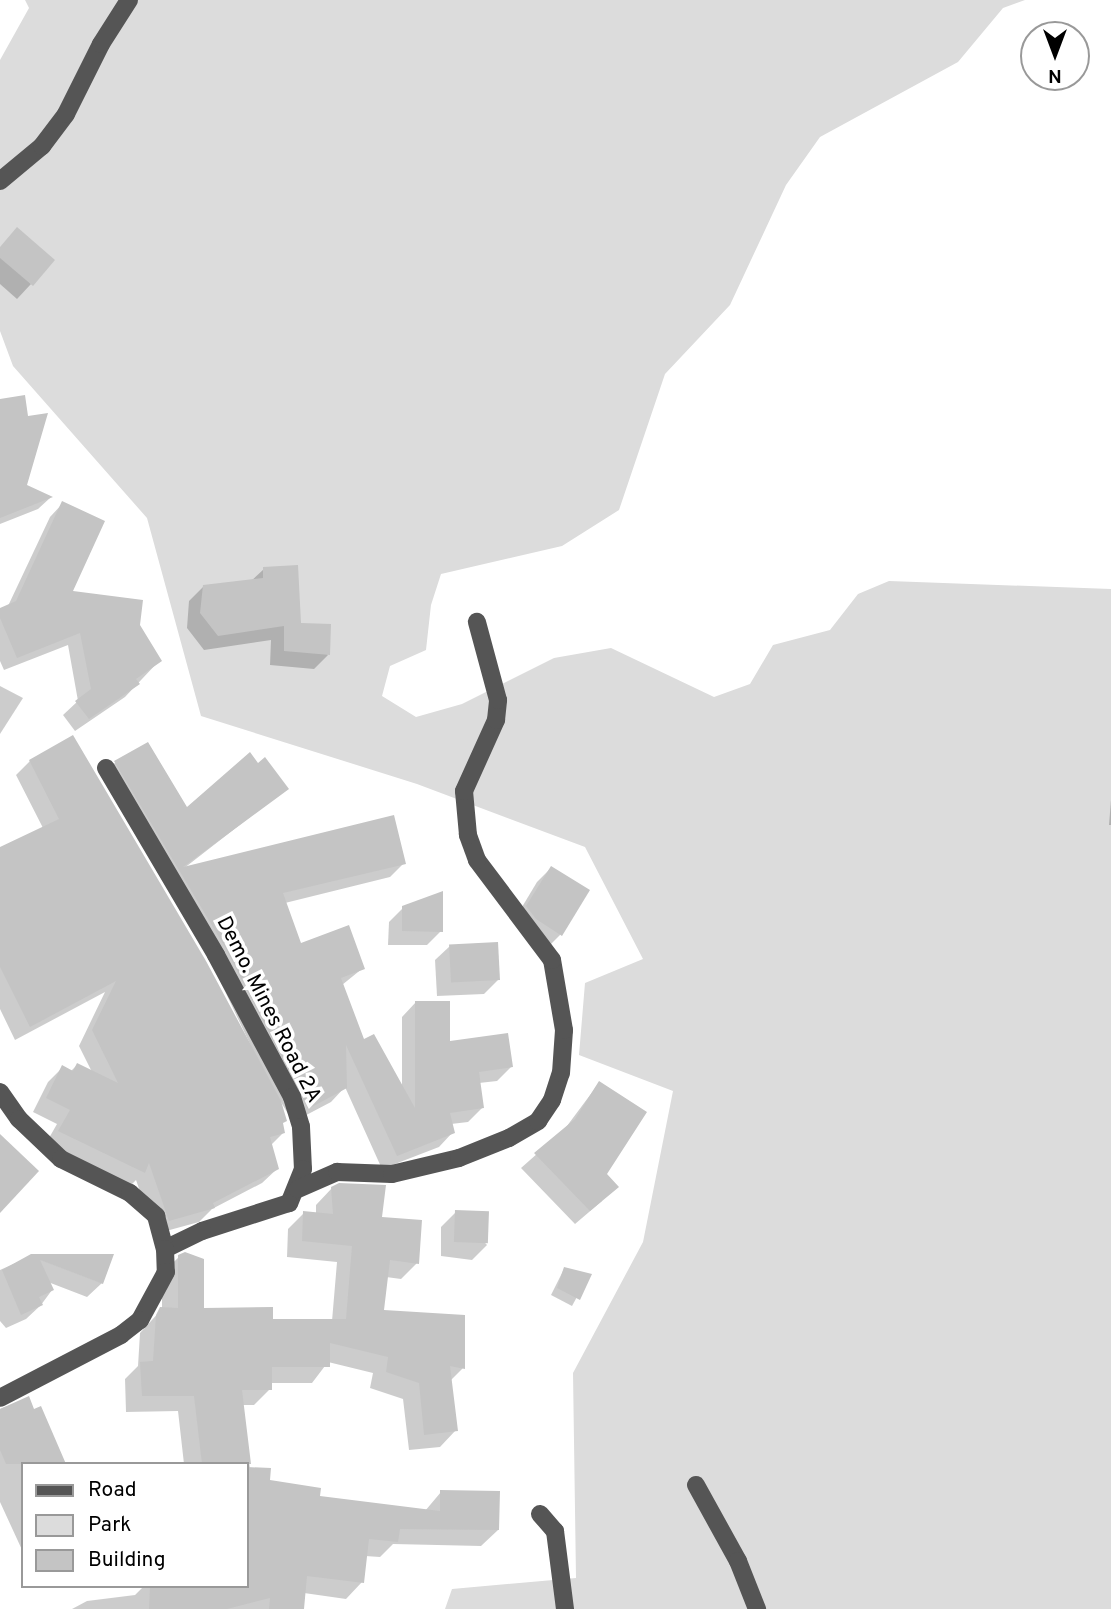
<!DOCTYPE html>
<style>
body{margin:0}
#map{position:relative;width:1111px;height:1609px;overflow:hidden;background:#fff;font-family:Overpass,sans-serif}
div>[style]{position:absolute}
.green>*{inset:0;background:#dcdcdc}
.shadow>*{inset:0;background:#0003}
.building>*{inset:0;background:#c4c4c4;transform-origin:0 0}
.minor>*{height:18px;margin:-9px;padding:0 9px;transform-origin:9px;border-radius:9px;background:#555}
span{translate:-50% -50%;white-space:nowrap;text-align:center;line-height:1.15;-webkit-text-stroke:7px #fff;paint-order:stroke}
.street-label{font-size:21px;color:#000}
.legend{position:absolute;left:21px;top:1462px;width:228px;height:126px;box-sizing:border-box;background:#fff;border:2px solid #999;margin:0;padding:9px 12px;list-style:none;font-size:21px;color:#000}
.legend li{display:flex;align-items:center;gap:14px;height:35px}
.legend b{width:35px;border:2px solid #999}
.north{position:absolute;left:1020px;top:21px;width:70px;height:70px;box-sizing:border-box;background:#fff;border:2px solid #999;border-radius:50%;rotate:180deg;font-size:19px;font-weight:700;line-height:28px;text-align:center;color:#000}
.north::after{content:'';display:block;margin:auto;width:24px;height:32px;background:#000;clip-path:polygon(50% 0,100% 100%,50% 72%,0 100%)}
</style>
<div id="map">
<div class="green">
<div style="clip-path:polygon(25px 0,1025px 0,1003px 8px,958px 62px,820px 137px,786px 185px,730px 305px,665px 374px,619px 510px,562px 546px,441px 574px,431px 605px,426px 650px,390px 666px,382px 696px,416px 717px,462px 704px,554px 658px,611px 648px,714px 697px,750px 684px,773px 645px,830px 630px,858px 594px,889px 581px,1111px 589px,1111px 1609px,445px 1609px,452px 1589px,576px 1578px,573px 1373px,643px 1242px,673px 1091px,579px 1055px,585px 983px,643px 959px,585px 847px,417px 784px,201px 716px,147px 518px,13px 366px,0 331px,0 60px,29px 8px)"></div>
</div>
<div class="shadow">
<div style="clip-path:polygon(0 248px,31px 284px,17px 299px,0 284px)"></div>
<div style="clip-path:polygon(0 401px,25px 486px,50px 498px,38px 509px,0 524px)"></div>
<div style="clip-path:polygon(63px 503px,70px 593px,138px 625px,159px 661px,125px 697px,75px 731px,63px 715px,78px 701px,68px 645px,4px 670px,0 661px,0 610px,8px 606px,50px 517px)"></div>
<div style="clip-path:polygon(264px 569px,299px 625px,328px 655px,314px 669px,270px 665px,271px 640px,204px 650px,187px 628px,189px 601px,204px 586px,251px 581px)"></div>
<div style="clip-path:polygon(0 686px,23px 698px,0 734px)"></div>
<div style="clip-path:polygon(30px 761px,260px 1065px,212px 964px,101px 776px,116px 762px,187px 809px,258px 765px,286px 789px,183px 869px,404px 863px,390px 877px,285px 903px,300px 945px,363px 968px,342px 985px,363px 1042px,402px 1087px,402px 1017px,416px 1002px,448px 1043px,511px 1067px,497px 1081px,479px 1083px,483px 1107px,468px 1122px,451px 1124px,453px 1132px,439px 1147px,382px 1169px,345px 1087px,331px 1102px,293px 1122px,279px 1099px,283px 1133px,271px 1145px,277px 1169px,262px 1183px,212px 1209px,199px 1222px,155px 1234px,136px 1180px,130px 1186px,45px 1145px,57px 1124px,33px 1112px,48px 1082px,63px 1067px,70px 1072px,77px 1065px,92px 1072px,79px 1046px,105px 992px,15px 1040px,0 1009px,0 849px,43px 828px,16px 775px)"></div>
<div style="clip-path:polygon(1111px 800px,1111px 825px,1109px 825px)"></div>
<div style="clip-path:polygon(551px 868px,560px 935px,546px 949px,513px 922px,537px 882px)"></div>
<div style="clip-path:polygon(403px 908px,441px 931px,427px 945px,388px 945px,389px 922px)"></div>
<div style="clip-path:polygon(450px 946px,498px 980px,484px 994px,437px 996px,435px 960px)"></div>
<div style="clip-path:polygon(599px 1083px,602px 1201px,575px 1224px,521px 1168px,564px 1130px)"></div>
<div style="clip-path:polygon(332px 1188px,380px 1219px,417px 1263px,401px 1279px,386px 1277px,382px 1312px,463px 1368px,450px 1381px,456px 1430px,440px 1447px,409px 1450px,403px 1399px,370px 1388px,373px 1373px,328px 1362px,312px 1383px,270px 1383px,270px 1389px,254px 1405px,242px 1405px,250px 1469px,269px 1482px,318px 1498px,425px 1511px,441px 1492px,498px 1530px,481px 1546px,393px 1544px,380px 1557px,365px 1556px,362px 1582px,346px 1599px,304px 1593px,303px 1609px,72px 1609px,87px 1601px,135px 1595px,144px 1586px,247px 1586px,247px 1464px,184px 1464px,178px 1411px,126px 1412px,125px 1379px,138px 1366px,140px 1333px,162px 1309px,162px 1273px,179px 1257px,202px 1309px,271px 1321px,332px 1321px,337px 1262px,287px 1257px,288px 1229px,304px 1213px,316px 1214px,316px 1205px)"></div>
<div style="clip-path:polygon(456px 1212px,487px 1245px,472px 1260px,441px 1256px,441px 1227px)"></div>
<div style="clip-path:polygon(31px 1256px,102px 1283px,87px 1297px,48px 1282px,52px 1290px,41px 1305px,26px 1319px,6px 1328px,0 1321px,0 1270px)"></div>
<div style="clip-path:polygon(564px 1269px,589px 1275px,572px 1306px,551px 1295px)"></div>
<div style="clip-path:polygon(28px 1398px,23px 1464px,23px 1552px,0 1502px,0 1409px)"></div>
</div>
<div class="building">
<div style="clip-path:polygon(17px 227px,55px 260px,33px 286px,0 258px,0 247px)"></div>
<div style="clip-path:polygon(25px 395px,28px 416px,48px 413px,27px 485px,53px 497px,0 518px,0 399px)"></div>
<div style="clip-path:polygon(62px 501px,105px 521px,73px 591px,143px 600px,140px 625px,162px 661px,136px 679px,140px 684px,89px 719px,75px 701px,91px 689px,80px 633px,17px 658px,0 618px,0 608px,16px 601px)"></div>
<div style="clip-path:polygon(298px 565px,301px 623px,331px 624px,330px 655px,284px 651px,284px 626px,218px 636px,200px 613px,203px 585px,263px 578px,263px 567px)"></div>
<div style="clip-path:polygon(73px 735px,206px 961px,281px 1101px,287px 1121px,283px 1123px,285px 1133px,270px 1137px,279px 1169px,213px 1203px,215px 1208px,169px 1221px,149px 1163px,145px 1173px,58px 1131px,70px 1110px,46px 1098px,62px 1065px,73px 1071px,77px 1063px,118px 1083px,92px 1030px,116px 981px,30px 1027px,0 967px,0 847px,59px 819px,29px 760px)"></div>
<div style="clip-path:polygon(148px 742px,187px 807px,250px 752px,258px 763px,265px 757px,289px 789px,183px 867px,394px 815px,406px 864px,283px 893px,301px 943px,349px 925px,365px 969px,341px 978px,364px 1039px,374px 1034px,415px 1108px,415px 1001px,450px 1001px,450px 1041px,508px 1033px,513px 1067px,479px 1072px,484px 1108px,450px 1113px,455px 1133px,397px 1156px,346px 1045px,347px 1088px,308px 1109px,226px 949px,114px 761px)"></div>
<div style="clip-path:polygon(551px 866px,590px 890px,562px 936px,536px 919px,526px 906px)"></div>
<div style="clip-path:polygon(443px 891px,443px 932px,402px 931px,402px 906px)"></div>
<div style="left:498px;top:942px;width:38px;height:49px;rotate:87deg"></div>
<div style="clip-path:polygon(599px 1081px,647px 1112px,607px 1174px,619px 1187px,590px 1211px,534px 1153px,575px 1119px)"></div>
<div style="clip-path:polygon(0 1134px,39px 1171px,0 1213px)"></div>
<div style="clip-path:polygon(339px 1183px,386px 1185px,382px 1217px,422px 1220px,419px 1264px,390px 1260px,384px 1310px,465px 1315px,465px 1369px,450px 1366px,458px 1431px,424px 1435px,419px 1383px,386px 1372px,388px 1357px,330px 1343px,330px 1367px,272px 1367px,272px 1390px,242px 1390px,251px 1464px,202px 1464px,194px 1396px,142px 1396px,140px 1362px,153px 1361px,156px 1315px,160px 1307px,178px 1308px,178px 1255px,185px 1252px,204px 1259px,204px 1308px,273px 1307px,273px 1319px,346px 1319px,352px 1246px,302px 1241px,303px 1211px,333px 1214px,331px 1187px)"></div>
<div style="left:455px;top:1210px;width:34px;height:32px;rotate:2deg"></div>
<div style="clip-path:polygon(31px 1254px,114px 1254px,103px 1284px,40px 1260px,54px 1290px,39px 1297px,43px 1305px,21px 1315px,2px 1270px)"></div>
<div style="clip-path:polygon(564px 1267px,592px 1274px,580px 1300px,557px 1288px)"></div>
<div style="clip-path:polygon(29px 1396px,34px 1409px,41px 1406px,66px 1464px,6px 1464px,0 1450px,0 1409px)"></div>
<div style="clip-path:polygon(247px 1467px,271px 1468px,270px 1480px,321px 1488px,320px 1496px,440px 1511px,440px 1490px,500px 1491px,499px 1530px,400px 1529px,398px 1542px,369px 1539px,364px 1583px,307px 1576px,304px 1609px,269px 1609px,270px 1598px,227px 1609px,149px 1609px,150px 1586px,247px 1586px)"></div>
</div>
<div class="minor">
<div style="left:0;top:181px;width:55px;rotate:-39.8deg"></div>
<div style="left:42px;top:146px;width:40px;rotate:-53deg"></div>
<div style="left:66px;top:114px;width:78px;rotate:-63.4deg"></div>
<div style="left:101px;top:44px;width:52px;rotate:-57.5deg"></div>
<div style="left:106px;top:768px;width:217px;rotate:59.5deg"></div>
<div style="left:216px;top:955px;width:161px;rotate:61.8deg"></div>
<div style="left:292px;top:1097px;width:31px;rotate:73deg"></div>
<div style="left:301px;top:1127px;width:42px;rotate:87.3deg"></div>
<div style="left:303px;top:1169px;width:37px;rotate:112deg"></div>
<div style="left:289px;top:1203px;width:91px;rotate:162.2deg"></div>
<div style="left:202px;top:1231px;width:41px;rotate:154.1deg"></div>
<div style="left:0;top:1092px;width:33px;rotate:55deg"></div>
<div style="left:19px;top:1119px;width:58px;rotate:43.6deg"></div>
<div style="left:61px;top:1159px;width:77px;rotate:26.2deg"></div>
<div style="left:130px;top:1193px;width:35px;rotate:41deg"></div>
<div style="left:156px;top:1216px;width:34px;rotate:75deg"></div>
<div style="left:165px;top:1249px;width:23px;rotate:88deg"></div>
<div style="left:166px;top:1272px;width:55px;rotate:118.4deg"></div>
<div style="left:140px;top:1320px;width:24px;rotate:142deg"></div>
<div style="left:121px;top:1335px;width:136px;rotate:152.5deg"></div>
<div style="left:298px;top:1189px;width:43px;rotate:-23.6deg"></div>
<div style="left:337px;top:1172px;width:55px;rotate:2.1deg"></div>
<div style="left:392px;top:1174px;width:69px;rotate:-13.4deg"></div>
<div style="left:459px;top:1158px;width:54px;rotate:-21.8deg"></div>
<div style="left:509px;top:1138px;width:34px;rotate:-30deg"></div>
<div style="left:538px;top:1121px;width:25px;rotate:-56deg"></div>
<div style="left:552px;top:1100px;width:28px;rotate:-72deg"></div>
<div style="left:561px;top:1073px;width:43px;rotate:-86deg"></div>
<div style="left:564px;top:1030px;width:71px;rotate:-99.7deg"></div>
<div style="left:552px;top:960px;width:125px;rotate:-126.9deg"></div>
<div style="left:477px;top:860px;width:27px;rotate:-110deg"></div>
<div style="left:468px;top:835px;width:44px;rotate:-95.2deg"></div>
<div style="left:464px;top:791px;width:78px;rotate:-65.7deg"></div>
<div style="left:496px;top:720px;width:20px;rotate:-84deg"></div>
<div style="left:498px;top:700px;width:81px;rotate:-105.1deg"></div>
<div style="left:696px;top:1485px;width:87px;rotate:61.1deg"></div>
<div style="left:738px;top:1561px;width:52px;rotate:68.4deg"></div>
<div style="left:540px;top:1514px;width:23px;rotate:49deg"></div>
<div style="left:555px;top:1531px;width:79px;rotate:82.7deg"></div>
</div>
<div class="street-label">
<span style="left:268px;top:1010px;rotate:63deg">Demo. Mines Road 2A</span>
</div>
<ul class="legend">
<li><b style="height:9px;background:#555"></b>Road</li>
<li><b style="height:19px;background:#dcdcdc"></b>Park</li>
<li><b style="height:19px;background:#c4c4c4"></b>Building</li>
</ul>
<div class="north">N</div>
</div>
